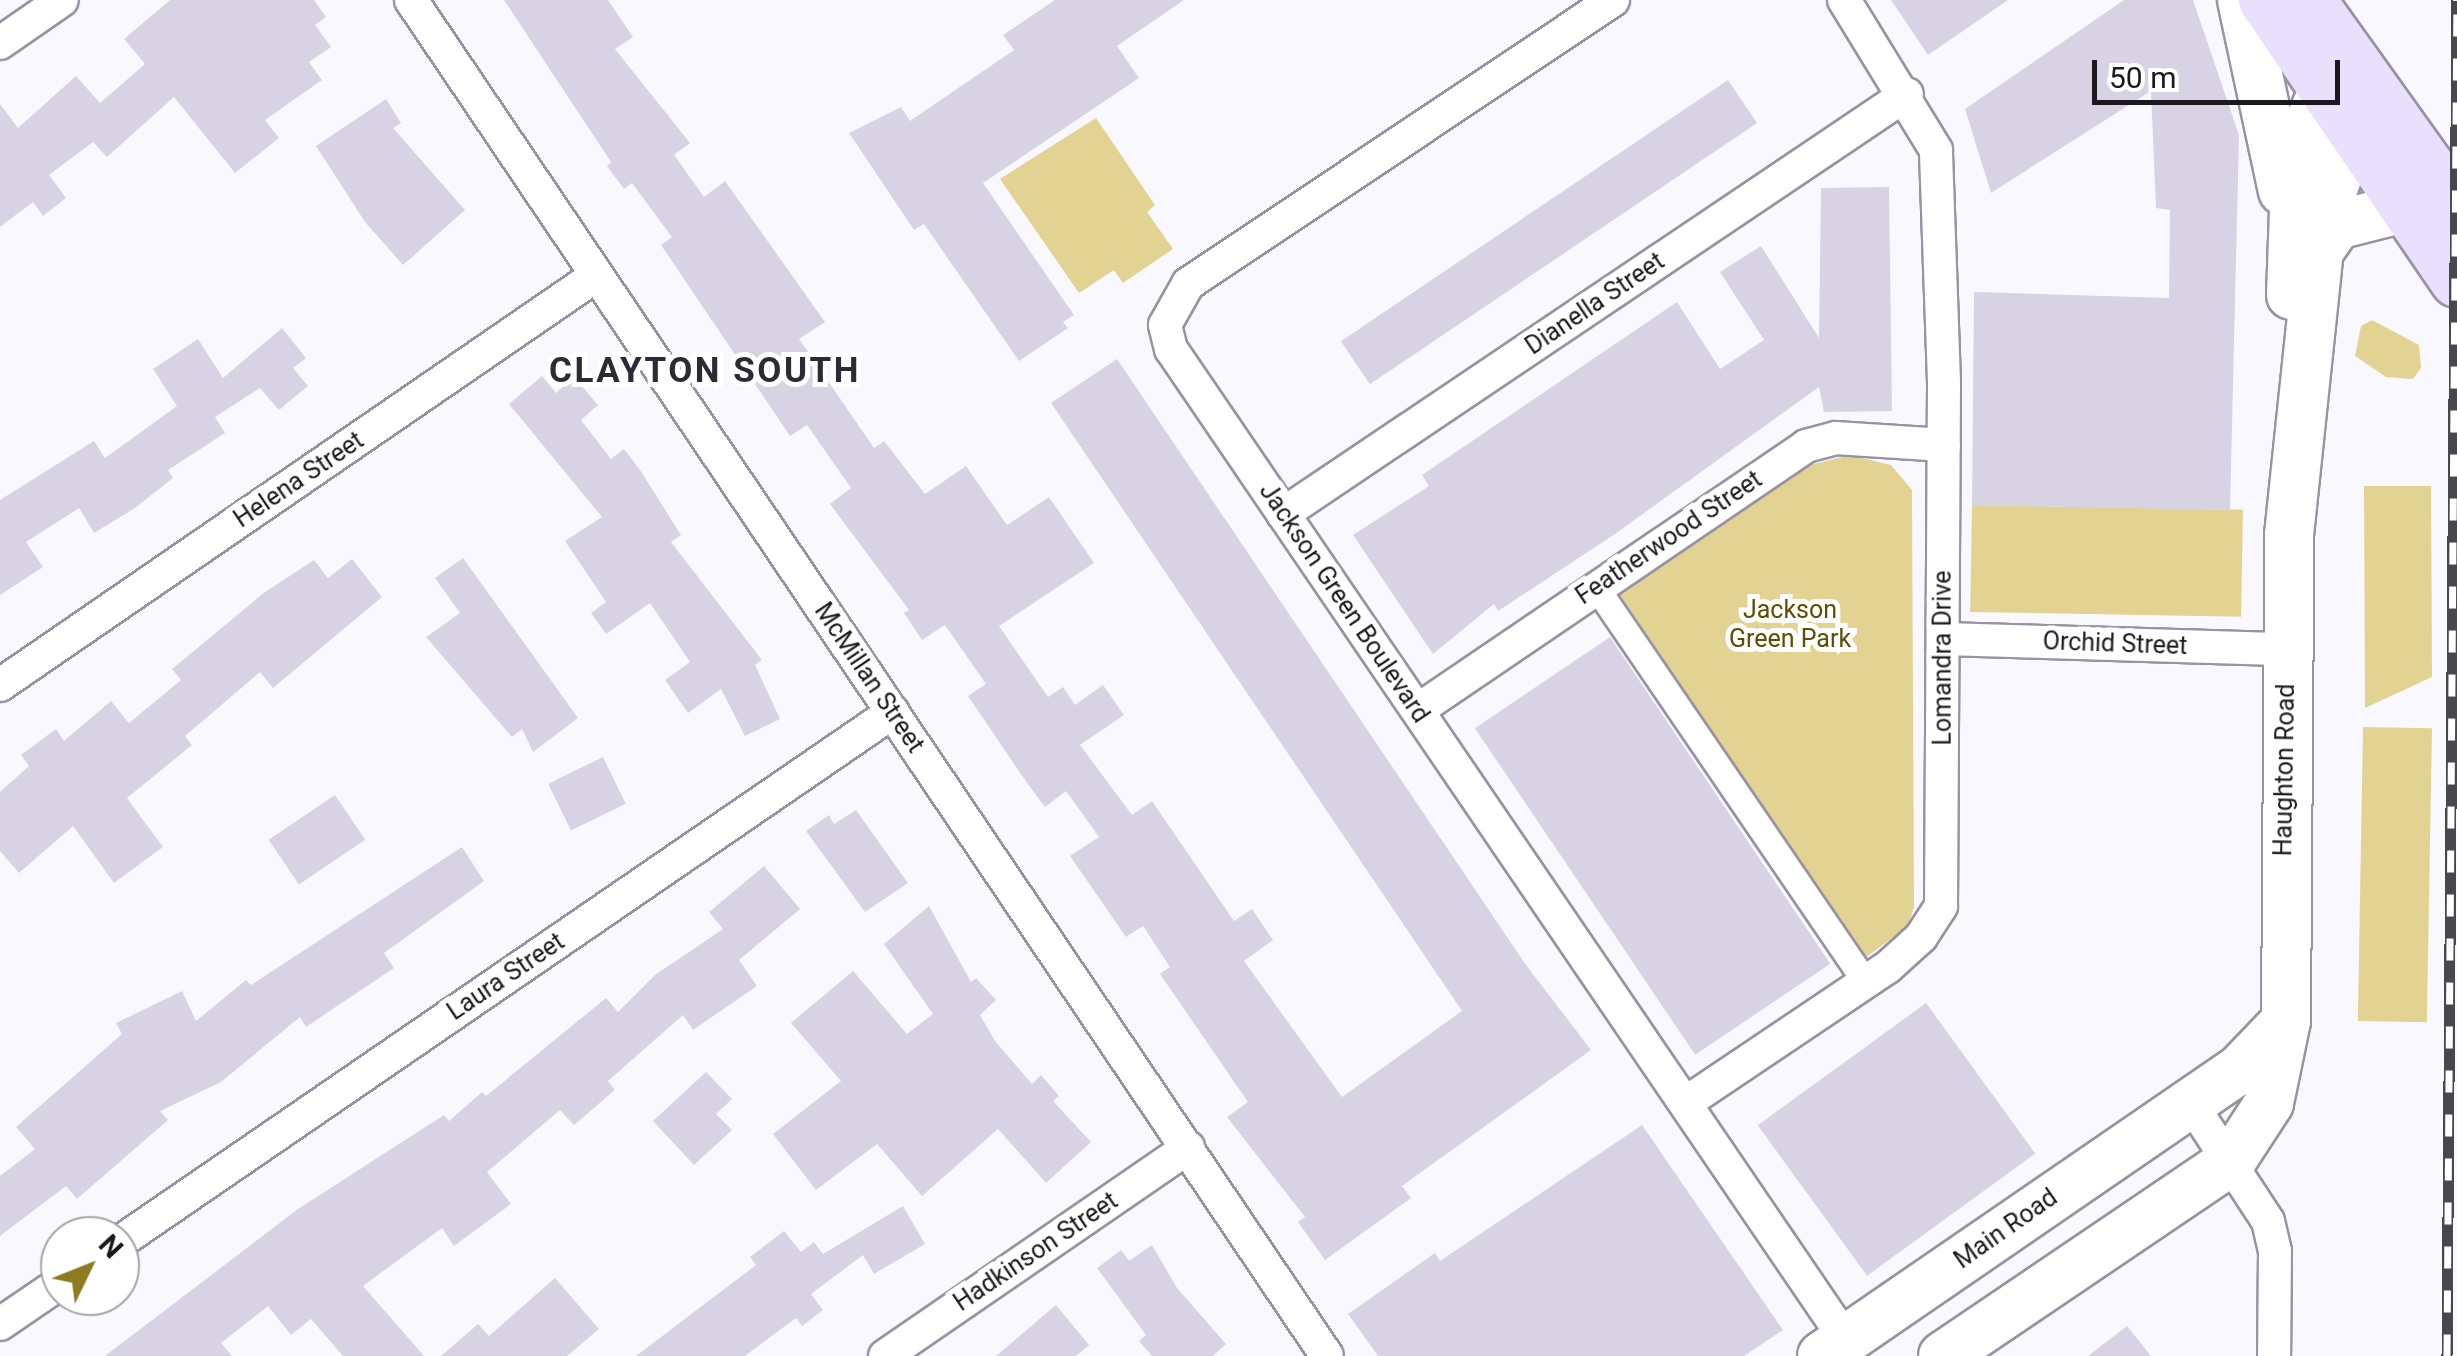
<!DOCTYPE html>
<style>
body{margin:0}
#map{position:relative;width:2457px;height:1356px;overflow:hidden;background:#faf8ff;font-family:Roboto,sans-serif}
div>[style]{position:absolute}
.green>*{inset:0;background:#e2d393;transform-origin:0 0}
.building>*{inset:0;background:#d8d3e4;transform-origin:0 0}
.roads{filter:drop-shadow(2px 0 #9893a3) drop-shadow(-2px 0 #9893a3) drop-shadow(0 2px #9893a3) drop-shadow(0 -2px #9893a3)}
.pedestrian>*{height:25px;margin:-12.5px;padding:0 12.5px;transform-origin:12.5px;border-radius:12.5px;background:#fff}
.minor>*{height:32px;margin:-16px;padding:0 16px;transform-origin:16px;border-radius:16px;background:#fff}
.secondary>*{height:48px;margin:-24px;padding:0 24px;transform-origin:24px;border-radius:24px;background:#fff}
.primary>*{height:52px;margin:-26px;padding:0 26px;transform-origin:26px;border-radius:26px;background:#e9e0fd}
.rail>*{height:11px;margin-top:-5.5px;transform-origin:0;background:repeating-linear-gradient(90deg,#fff 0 22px,#49474e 0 44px);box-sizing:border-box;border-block:2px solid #49474e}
span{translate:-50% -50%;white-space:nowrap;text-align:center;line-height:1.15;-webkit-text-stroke:10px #fff;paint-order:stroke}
.street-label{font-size:25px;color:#1b191f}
.park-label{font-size:25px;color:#5d4e02}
.district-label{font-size:35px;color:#2d2936;font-weight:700;letter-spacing:2.5px}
.north{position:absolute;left:40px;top:1216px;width:100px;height:100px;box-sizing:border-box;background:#fff;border:2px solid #a4a3a5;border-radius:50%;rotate:47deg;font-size:28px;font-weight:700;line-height:40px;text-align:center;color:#1b191f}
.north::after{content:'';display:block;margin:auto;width:35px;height:45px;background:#8e7a1f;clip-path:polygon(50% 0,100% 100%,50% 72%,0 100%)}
.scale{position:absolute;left:2092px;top:60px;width:248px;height:45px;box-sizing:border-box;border:5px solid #1b191f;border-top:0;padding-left:12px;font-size:30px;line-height:35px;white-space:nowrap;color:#1b191f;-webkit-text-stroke:8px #fff;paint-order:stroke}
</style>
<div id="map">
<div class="green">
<div style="clip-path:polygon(1096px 118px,1155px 205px,1147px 212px,1173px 249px,1123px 283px,1114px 270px,1079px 293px,1000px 179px)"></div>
<div style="clip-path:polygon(2372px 320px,2419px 345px,2421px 368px,2413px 379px,2386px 377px,2355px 356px,2361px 326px)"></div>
<div style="clip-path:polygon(1850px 455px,1891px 465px,1912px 490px,1914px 907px,1908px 926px,1865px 958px,1618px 592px,1802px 467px)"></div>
<div style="clip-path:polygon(2364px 486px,2431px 486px,2432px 677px,2365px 708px)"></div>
<div style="left:1972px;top:505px;width:271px;height:107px;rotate:1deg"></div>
<div style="left:2363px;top:727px;width:69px;height:294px;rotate:1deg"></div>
</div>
<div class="building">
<div style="clip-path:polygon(170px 0,314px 0,326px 17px,315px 25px,331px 47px,309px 62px,322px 80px,265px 120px,279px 138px,235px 173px,174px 97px,107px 157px,93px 142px,49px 175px,66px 198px,43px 216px,33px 202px,0 227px,0 104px,18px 128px,76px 76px,100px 103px,145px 64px,124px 39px)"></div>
<div style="clip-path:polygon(504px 0,608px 0,633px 37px,615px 49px,690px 143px,674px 155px,704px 197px,725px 181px,825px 322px,799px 339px,874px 448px,884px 441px,925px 494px,966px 466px,1007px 525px,1049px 497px,1094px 563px,999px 626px,1048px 697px,1063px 687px,1075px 705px,1103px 685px,1124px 715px,1080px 745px,1132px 815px,1152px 801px,1234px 921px,1252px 909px,1273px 940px,1244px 961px,1342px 1097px,1462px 1011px,1051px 403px,1117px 359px,1526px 965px,1591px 1050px,1402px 1186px,1411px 1198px,1325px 1260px,1298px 1222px,1305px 1217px,1227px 1117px,1248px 1102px,1160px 974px,1170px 967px,1143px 926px,1126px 937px,1070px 856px,1099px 837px,1066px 791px,1045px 807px,1027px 783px,968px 696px,986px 684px,945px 625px,922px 640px,904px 613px,909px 610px,830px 504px,851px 488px,807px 425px,790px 436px,661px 245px,672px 237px,632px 183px,624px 189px,607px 166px,611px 162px)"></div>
<div style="clip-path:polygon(1055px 0,1184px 0,1117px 46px,1139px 78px,983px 183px,1074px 315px,1063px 322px,1068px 328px,1019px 361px,924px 224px,914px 230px,849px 133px,901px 107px,910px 121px,1014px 50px,1003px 35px)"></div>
<div style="clip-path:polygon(1891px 0,2008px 0,1928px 55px)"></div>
<div style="clip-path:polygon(2124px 0,2193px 0,2239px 135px,2230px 510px,1972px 505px,1974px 292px,2169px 298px,2170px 210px,2156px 208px,2151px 91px,1991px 193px,1965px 109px)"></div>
<div style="left:1728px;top:80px;width:52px;height:467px;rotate:56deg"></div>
<div style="clip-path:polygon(386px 99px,401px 123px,393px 128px,465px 210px,403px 265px,365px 222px,316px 146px)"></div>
<div style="clip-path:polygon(1889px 187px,1892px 411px,1824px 412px,1819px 387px,1615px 534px,1498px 611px,1494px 604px,1433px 654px,1353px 535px,1429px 486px,1422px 475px,1677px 302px,1720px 369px,1764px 340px,1720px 272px,1761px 246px,1819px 338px,1821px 188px)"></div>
<div style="clip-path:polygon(282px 328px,306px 358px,293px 368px,308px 386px,279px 410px,260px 388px,215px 417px,225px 433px,168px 470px,173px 478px,135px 508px,94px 533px,79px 508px,26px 542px,43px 567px,0 595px,0 500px,94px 441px,105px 458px,177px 406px,153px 369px,198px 339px,223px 378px)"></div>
<div style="clip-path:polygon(542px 376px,556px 393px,574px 377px,598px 405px,581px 420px,611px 459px,624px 449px,640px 470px,681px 535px,671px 542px,762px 660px,755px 665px,780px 719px,745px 736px,721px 689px,688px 713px,665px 680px,690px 662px,650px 603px,606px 634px,591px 613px,606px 602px,565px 541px,602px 517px,509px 404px)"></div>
<div style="clip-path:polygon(463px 558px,578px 718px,533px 752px,522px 729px,512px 737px,426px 637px,460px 613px,435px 578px)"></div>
<div style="clip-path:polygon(352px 559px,382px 597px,273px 688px,260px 672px,185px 736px,192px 745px,127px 798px,163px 847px,114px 883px,73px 826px,19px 873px,0 851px,0 792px,29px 766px,21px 755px,56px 729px,64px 741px,111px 701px,129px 723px,181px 680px,172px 669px,265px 592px,314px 560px,328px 578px)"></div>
<div style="left:1610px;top:637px;width:394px;height:163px;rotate:56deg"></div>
<div style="left:603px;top:757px;width:52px;height:61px;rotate:64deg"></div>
<div style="left:335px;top:795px;width:54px;height:80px;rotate:56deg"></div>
<div style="clip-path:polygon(856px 810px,908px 883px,865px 912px,806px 831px,829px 815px,834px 824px)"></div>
<div style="clip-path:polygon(462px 847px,484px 881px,384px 953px,394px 968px,306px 1027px,300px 1017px,221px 1082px,160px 1111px,168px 1120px,77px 1199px,66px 1186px,0 1236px,0 1176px,35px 1149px,16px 1127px,122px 1034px,116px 1023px,182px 991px,196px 1021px,246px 980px,251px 985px)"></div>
<div style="clip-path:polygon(764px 866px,800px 909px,739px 960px,757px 986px,693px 1030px,683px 1015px,608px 1081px,615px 1090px,574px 1125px,560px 1110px,487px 1172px,511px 1204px,454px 1246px,442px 1228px,363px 1286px,424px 1356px,343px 1356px,311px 1319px,291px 1335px,268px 1306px,221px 1343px,232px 1356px,105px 1356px,298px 1209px,444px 1115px,449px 1121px,482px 1092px,486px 1096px,606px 998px,618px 1012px,655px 975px,723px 929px,709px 912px)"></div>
<div style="clip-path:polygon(929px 906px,971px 982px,976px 978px,996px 1000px,980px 1015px,995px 1041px,1032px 1084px,1041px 1075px,1059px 1096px,1053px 1101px,1091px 1142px,1046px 1183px,998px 1129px,922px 1196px,877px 1144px,816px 1190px,773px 1134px,841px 1081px,791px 1023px,853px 971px,907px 1034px,933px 1014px,884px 944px)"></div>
<div style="left:1926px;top:1003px;width:186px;height:208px;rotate:54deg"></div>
<div style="clip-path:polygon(706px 1072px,732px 1099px,716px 1114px,732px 1130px,694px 1165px,653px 1121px)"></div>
<div style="clip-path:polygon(1642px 1125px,1783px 1330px,1744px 1356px,1378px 1356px,1348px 1314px,1435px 1253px,1440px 1261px)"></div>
<div style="clip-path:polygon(903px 1206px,925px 1244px,874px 1274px,863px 1255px,811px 1294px,823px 1310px,802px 1326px,796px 1318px,745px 1356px,636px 1356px,756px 1265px,750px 1257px,784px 1231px,801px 1252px,814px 1242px,823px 1254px)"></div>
<div style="clip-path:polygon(1152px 1245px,1177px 1288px,1226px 1344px,1213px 1356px,1152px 1356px,1139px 1341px,1146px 1335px,1097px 1268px,1121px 1250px,1129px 1261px)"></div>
<div style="clip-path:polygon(555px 1278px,599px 1329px,567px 1356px,441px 1356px,478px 1324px,489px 1336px)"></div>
<div style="clip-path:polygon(1056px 1305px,1089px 1345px,1076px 1356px,996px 1356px)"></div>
<div style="clip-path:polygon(2127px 1326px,2151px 1356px,2088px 1356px)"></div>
</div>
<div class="roads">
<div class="pedestrian">
<div style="left:1596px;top:587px;width:478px;rotate:55.7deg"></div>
</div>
<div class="minor">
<div style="left:411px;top:0;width:1636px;rotate:55.96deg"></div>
<div style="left:1613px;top:0;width:511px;rotate:146.25deg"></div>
<div style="left:1188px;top:284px;width:47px;rotate:119.3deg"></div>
<div style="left:1165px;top:325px;width:25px;rotate:76deg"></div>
<div style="left:1171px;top:349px;width:1199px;rotate:55.74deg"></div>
<div style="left:0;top:43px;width:75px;rotate:-34.7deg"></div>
<div style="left:1283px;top:514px;width:752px;rotate:-33.94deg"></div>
<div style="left:1944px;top:639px;width:343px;rotate:1.7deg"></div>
<div style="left:0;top:685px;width:724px;rotate:-34.48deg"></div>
<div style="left:1418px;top:710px;width:469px;rotate:-34.2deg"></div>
<div style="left:1806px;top:446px;width:31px;rotate:-15deg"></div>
<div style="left:1836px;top:438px;width:108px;rotate:3.7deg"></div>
<div style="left:1687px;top:1102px;width:242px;rotate:-33.9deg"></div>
<div style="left:1888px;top:967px;width:45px;rotate:-42.3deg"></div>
<div style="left:1921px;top:937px;width:37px;rotate:-57deg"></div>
<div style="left:1941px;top:906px;width:524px;rotate:-89.67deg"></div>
<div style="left:1944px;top:382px;width:232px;rotate:-92deg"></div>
<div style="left:1936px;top:150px;width:176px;rotate:-121.5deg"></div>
<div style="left:2190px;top:1102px;width:142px;rotate:56.8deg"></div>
<div style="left:2268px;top:1221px;width:31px;rotate:77deg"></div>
<div style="left:2275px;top:1251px;width:105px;rotate:90.5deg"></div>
<div style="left:120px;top:1242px;width:937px;rotate:-34.44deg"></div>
<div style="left:0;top:1324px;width:73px;rotate:-34.3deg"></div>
<div style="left:885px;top:1356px;width:368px;rotate:-34.5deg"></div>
</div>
<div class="secondary">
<div style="left:2242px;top:0;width:195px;rotate:77.9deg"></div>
<div style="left:2319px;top:251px;width:32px;rotate:-55deg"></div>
<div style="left:2337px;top:225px;width:69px;rotate:-14.2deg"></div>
<div style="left:2291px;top:295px;width:142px;rotate:-88deg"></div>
<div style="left:2296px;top:153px;width:70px;rotate:-66.4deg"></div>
<div style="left:2324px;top:89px;width:36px;rotate:-38deg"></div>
<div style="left:1822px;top:1356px;width:507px;rotate:-34.47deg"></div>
<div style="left:2240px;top:1069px;width:66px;rotate:-46.2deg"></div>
<div style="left:1943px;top:1356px;width:349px;rotate:-34.1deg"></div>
<div style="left:2232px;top:1160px;width:68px;rotate:-57deg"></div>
<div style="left:2269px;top:1103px;width:84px;rotate:-78.3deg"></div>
<div style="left:2286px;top:1021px;width:486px;rotate:-89.6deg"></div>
<div style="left:2289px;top:535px;width:286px;rotate:-84deg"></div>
<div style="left:2319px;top:251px;width:64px;rotate:-77.3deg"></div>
<div style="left:2333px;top:189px;width:59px;rotate:-70deg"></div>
<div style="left:2353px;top:134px;width:37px;rotate:-56deg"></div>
</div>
<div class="primary">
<div style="left:2265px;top:0;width:340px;rotate:55.7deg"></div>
<div style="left:2309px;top:0;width:254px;rotate:54.4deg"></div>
</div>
</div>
<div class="rail">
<div style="left:2447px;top:1356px;width:1356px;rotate:-89.58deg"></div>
</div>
<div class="street-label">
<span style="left:1595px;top:304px;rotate:-34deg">Dianella Street</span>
<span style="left:299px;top:480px;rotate:-34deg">Helena Street</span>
<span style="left:1669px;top:538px;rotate:-34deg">Featherwood Street</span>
<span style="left:1344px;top:603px;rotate:56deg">Jackson Green Boulevard</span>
<span style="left:2115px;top:644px;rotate:2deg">Orchid Street</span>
<span style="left:1943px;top:658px;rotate:-90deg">Lomandra Drive</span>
<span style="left:869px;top:678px;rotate:56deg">McMillan Street</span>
<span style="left:2285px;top:770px;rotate:-89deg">Haughton Road</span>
<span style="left:506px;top:977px;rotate:-34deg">Laura Street</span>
<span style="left:2006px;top:1229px;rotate:-35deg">Main Road</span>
<span style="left:1036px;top:1252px;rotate:-34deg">Hadkinson Street</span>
</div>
<div class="park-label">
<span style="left:1790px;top:625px">Jackson<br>Green Park</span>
</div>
<div class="district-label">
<span style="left:705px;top:371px">CLAYTON SOUTH</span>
</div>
<div class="north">N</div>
<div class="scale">50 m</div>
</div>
